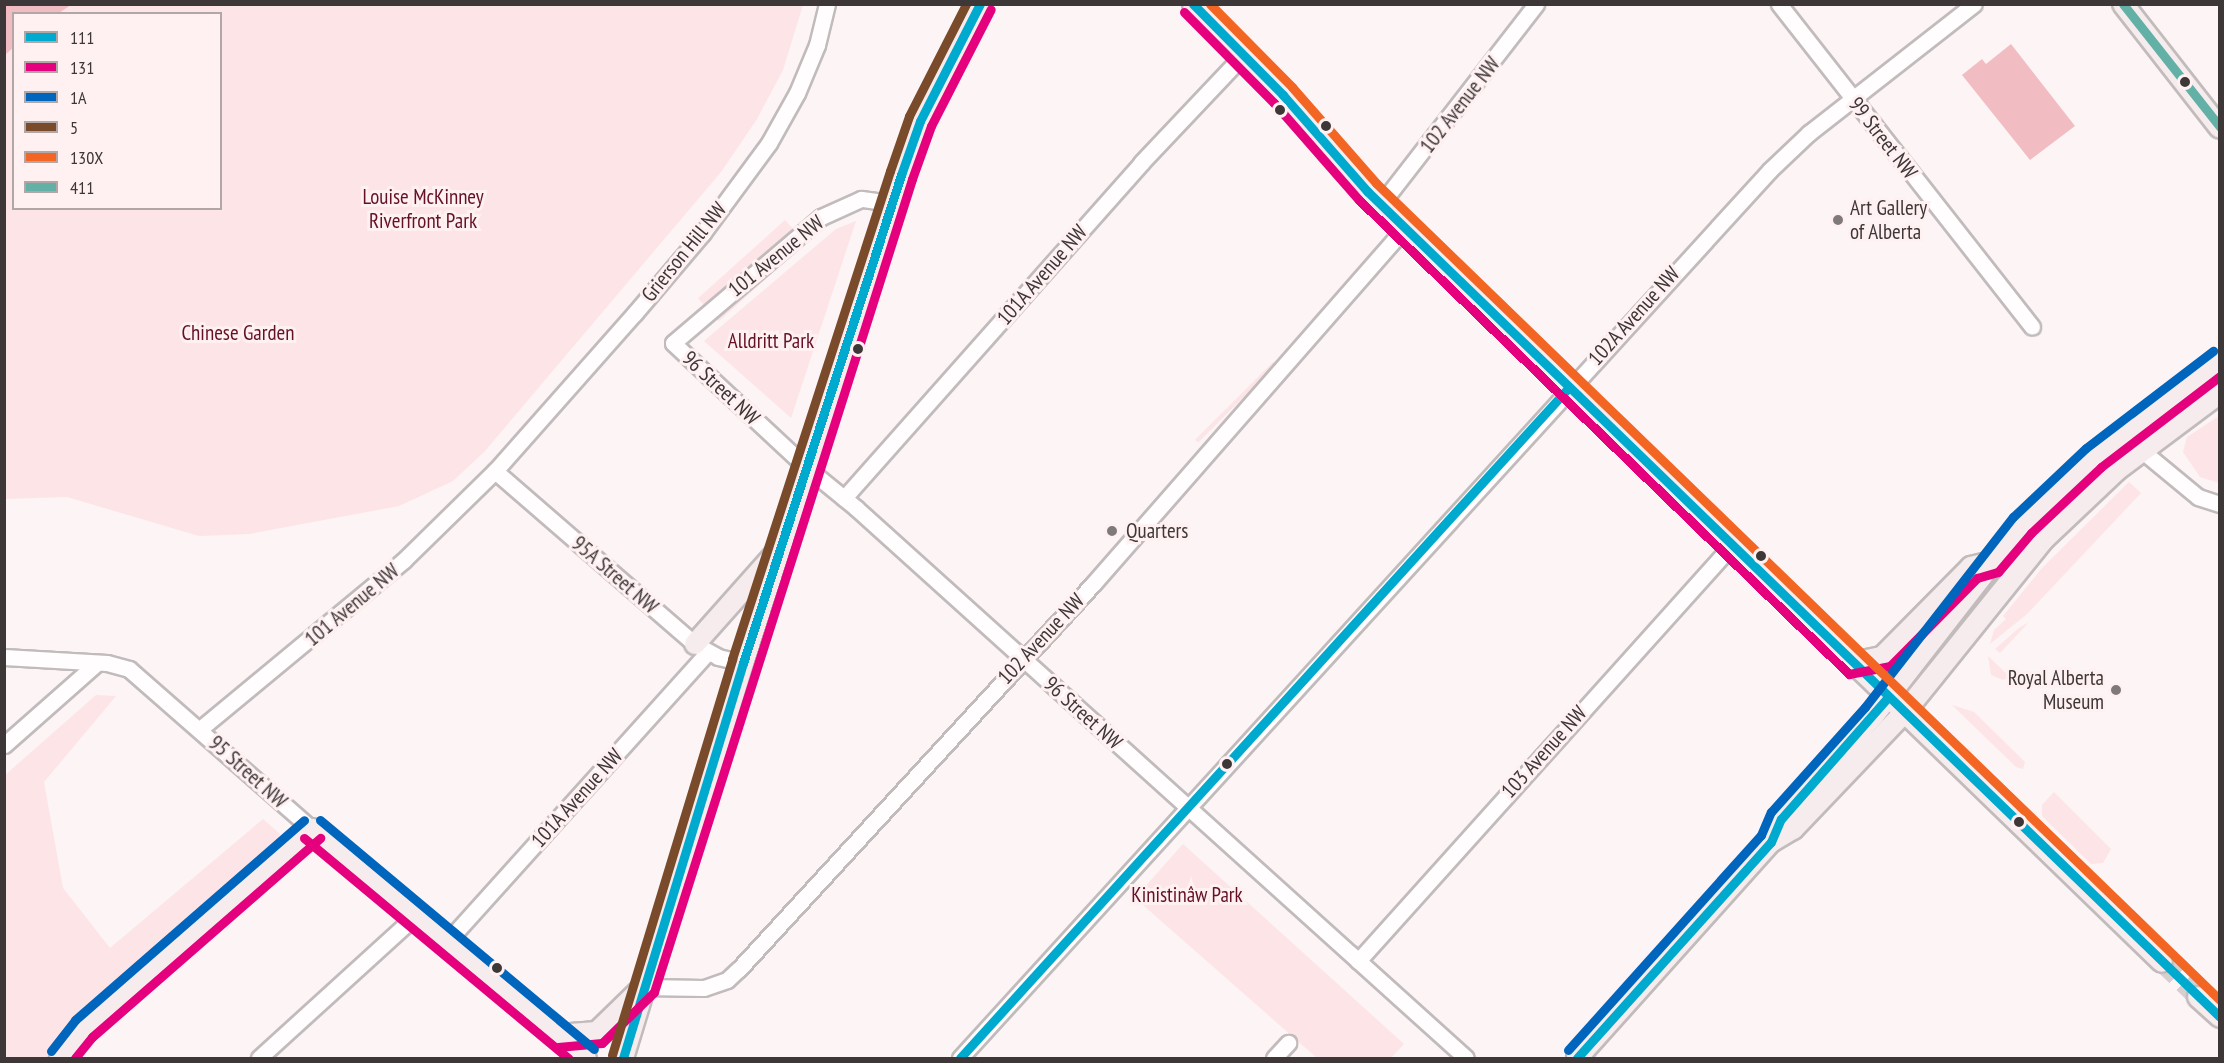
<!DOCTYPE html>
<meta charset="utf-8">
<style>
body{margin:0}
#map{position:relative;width:2224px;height:1063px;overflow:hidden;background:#fcf4f5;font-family:"PT Sans Narrow",sans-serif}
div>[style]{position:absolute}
.green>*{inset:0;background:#fde4e6;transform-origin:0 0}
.water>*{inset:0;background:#f2bdc2}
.major-tunnel>*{height:20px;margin-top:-10px;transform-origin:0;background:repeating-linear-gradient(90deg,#d6cecf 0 20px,transparent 0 30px)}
.roads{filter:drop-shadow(2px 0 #c2bbbc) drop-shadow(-2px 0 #c2bbbc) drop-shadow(0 2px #c2bbbc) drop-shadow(0 -2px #c2bbbc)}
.minor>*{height:15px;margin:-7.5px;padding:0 7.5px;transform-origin:7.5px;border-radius:7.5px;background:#fffdfe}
.major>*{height:20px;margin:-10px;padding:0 10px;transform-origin:10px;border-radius:10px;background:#f6eced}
.bus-1>*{height:9px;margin:-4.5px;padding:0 4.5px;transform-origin:4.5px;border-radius:4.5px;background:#00a9ce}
.bus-2>*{height:9px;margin:-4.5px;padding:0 4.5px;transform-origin:4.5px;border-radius:4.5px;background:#e5007d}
.bus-3>*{height:9px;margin:-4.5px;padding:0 4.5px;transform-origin:4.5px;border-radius:4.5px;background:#0065bd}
.bus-4>*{height:9px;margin:-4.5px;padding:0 4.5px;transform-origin:4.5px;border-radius:4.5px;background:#7a4b2a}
.bus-5>*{height:9px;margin:-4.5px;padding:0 4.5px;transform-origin:4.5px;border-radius:4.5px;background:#f26522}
.bus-6>*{height:9px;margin:-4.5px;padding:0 4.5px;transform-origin:4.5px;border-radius:4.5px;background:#63b1a6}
.dots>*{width:16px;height:16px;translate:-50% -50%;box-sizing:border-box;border:3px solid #fff1f2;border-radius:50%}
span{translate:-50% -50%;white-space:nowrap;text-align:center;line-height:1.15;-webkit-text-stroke:6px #fff1f2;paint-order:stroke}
.street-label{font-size:21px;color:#3e3737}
.park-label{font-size:21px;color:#651125}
.poi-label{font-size:21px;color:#3e3737}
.left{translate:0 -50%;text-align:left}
.right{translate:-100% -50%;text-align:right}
.frame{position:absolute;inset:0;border:6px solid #3e3737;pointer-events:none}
.legend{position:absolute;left:12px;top:12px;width:210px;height:198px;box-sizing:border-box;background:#fff1f2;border:2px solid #b2a7a7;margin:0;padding:8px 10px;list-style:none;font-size:18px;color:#3e3737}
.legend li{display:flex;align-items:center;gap:12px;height:30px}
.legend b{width:30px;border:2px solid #b2a7a7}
</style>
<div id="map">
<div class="green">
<div style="clip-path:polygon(71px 5px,803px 5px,783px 70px,757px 119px,721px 172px,485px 451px,453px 481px,399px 506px,249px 534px,199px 536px,67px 497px,5px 499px,5px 55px,13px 48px,14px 208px,220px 208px,220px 14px,59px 13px)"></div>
<div style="left:785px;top:220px;width:31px;height:117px;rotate:48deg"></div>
<div style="clip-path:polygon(856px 221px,791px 418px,704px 341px,836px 229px)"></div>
<div style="left:1273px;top:362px;width:4px;height:110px;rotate:45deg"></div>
<div style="clip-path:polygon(2219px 416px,2219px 483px,2200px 477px,2183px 452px,2187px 437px)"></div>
<div style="clip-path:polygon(2129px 482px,2141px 493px,2027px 614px,1990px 644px,1994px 630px,2006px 619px,2003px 616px,2043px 567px)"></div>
<div style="clip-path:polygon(2029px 622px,2000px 653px,1995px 649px,2019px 628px)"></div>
<div style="clip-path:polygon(1988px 656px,2010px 677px,2003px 680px,1991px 675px)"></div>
<div style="clip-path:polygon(96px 695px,116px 696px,44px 782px,63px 888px,110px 948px,263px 819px,280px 834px,275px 849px,66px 1031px,47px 1058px,5px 1058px,4px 776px)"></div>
<div style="clip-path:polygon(1952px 705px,1974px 712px,2025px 762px,2023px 769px,2016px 767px)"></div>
<div style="clip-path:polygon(2054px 792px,2111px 849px,2103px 863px,2091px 864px,2042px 816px,2042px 805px)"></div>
<div style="clip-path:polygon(1183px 844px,1404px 1044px,1391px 1058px,1317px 1058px,1135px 898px)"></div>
</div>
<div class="water">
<div style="clip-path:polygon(5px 4px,71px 4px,71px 5px,59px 13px,14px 14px,13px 48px,5px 55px)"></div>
<div style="clip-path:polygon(2011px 44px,2075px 126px,2030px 160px,1962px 75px,1982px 59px,1986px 64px)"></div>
</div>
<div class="major-tunnel">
<div style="left:2162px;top:962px;width:50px;rotate:44.2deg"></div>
</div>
<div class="roads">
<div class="minor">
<div style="left:1779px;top:4px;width:410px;rotate:51.9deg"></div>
<div style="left:891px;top:203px;width:30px;rotate:-172deg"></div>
<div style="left:861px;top:199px;width:44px;rotate:155.8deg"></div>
<div style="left:821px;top:217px;width:194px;rotate:139.6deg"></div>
<div style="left:673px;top:343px;width:183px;rotate:43deg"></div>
<div style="left:807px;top:468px;width:63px;rotate:39.2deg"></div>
<div style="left:856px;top:508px;width:821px;rotate:42.04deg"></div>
<div style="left:1381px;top:204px;width:253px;rotate:-52.2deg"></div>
<div style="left:2123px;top:435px;width:97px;rotate:39.6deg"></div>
<div style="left:2198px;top:497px;width:23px;rotate:18deg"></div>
<div style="left:495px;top:471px;width:264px;rotate:40.9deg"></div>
<div style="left:695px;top:644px;width:26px;rotate:29deg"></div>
<div style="left:718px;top:657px;width:26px;rotate:13deg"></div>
<div style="left:844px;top:498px;width:448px;rotate:-48.4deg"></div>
<div style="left:1141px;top:163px;width:149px;rotate:-46.6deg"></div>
<div style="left:4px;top:657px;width:103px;rotate:3.3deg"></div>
<div style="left:107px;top:663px;width:23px;rotate:15deg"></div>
<div style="left:129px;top:669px;width:243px;rotate:41.2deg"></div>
<div style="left:200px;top:729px;width:265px;rotate:-39.6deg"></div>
<div style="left:404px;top:560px;width:127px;rotate:-44.4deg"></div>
<div style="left:495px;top:471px;width:211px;rotate:-48.5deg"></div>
<div style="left:635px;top:313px;width:104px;rotate:-49.7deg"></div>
<div style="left:702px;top:234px;width:113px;rotate:-53.6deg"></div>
<div style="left:769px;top:143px;width:57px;rotate:-60.8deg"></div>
<div style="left:797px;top:93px;width:52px;rotate:-67.4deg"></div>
<div style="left:817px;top:45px;width:42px;rotate:-76.3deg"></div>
<div style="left:4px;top:745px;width:123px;rotate:-41.4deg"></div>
<div style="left:446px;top:943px;width:390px;rotate:-48deg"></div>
<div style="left:1358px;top:961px;width:559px;rotate:-48.04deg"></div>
<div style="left:643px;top:987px;width:61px;rotate:0.9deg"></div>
<div style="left:704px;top:988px;width:24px;rotate:-19deg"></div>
<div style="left:727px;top:980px;width:16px;rotate:-43deg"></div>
<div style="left:739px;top:969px;width:523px;rotate:-47.4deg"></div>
<div style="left:1093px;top:584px;width:473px;rotate:-48.8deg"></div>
<div style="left:259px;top:1058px;width:211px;rotate:-42.3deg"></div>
<div style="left:960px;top:1058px;width:1202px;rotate:-47.63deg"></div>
<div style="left:1770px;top:170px;width:54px;rotate:-43.5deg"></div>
<div style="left:1809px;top:133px;width:209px;rotate:-38deg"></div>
<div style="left:1274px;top:1058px;width:21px;rotate:-47deg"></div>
</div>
<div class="major">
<div style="left:1193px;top:4px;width:128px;rotate:45.3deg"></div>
<div style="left:1283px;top:95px;width:128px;rotate:48.8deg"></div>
<div style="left:1367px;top:191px;width:1107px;rotate:44.12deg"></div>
<div style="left:2123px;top:4px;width:157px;rotate:52deg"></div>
<div style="left:695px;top:644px;width:118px;rotate:-48.4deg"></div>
<div style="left:1853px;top:663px;width:30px;rotate:-12deg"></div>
<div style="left:1882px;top:657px;width:127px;rotate:-45.3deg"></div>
<div style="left:1971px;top:567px;width:16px;rotate:-14deg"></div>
<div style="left:1771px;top:842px;width:25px;rotate:-67deg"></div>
<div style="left:1781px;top:819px;width:140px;rotate:-48.2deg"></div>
<div style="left:1874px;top:715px;width:241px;rotate:-52.1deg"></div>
<div style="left:2022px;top:525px;width:98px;rotate:-43.3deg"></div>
<div style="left:2093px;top:458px;width:160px;rotate:-37.4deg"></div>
<div style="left:2198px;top:997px;width:30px;rotate:42deg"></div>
<div style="left:557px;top:1035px;width:40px;rotate:-4.3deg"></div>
<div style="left:597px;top:1032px;width:59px;rotate:-44.3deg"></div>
<div style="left:60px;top:1058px;width:37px;rotate:-52deg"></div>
<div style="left:83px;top:1029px;width:304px;rotate:-41.1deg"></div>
<div style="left:312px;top:829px;width:357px;rotate:39.9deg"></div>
<div style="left:623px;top:1058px;width:413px;rotate:-73.1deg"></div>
<div style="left:743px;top:663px;width:513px;rotate:-72.06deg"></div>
<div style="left:901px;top:175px;width:57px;rotate:-70.6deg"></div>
<div style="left:920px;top:121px;width:131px;rotate:-62.9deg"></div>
<div style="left:1577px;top:1058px;width:290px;rotate:-48.1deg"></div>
<div style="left:1771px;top:842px;width:26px;rotate:-31deg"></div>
<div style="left:1793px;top:829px;width:161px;rotate:-46.3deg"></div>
<div style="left:1904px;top:713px;width:223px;rotate:-51.2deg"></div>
<div style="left:2044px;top:539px;width:100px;rotate:-43.4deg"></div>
<div style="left:2117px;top:470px;width:129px;rotate:-36.8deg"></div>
</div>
</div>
<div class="bus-1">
<div style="left:1193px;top:4px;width:128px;rotate:45.3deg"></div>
<div style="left:1283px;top:95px;width:128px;rotate:48.8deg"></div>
<div style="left:1367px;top:191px;width:1187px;rotate:44.08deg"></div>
<div style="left:623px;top:1058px;width:413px;rotate:-73.1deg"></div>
<div style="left:743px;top:663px;width:513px;rotate:-72.06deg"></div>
<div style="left:901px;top:175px;width:57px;rotate:-70.6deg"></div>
<div style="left:920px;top:121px;width:131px;rotate:-62.9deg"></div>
<div style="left:960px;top:1058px;width:906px;rotate:-47.77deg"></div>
<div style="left:1577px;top:1058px;width:290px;rotate:-48.1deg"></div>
<div style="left:1771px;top:842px;width:25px;rotate:-67deg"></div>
<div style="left:1781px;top:819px;width:162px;rotate:-48.7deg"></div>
</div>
<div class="bus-2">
<div style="left:1184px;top:12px;width:128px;rotate:45.3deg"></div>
<div style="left:1274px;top:103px;width:129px;rotate:48.8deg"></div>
<div style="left:1359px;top:200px;width:682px;rotate:44.05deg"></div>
<div style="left:1849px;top:674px;width:42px;rotate:-11deg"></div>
<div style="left:1890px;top:666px;width:124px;rotate:-45.3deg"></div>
<div style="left:1977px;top:578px;width:22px;rotate:-16deg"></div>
<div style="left:1998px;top:572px;width:51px;rotate:-49.8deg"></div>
<div style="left:2031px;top:533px;width:96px;rotate:-43.3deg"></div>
<div style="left:2101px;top:467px;width:150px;rotate:-37.4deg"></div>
<div style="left:304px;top:838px;width:344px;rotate:39.8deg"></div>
<div style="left:558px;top:1047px;width:44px;rotate:-5.2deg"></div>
<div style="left:602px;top:1043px;width:73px;rotate:-44.4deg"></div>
<div style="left:654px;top:992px;width:853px;rotate:-72.39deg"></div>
<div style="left:912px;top:179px;width:56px;rotate:-70.3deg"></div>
<div style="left:931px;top:126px;width:131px;rotate:-62.9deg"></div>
<div style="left:75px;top:1058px;width:27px;rotate:-51deg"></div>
<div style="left:92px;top:1037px;width:303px;rotate:-41.1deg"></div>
</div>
<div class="bus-3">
<div style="left:320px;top:820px;width:357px;rotate:39.9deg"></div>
<div style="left:1568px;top:1050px;width:289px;rotate:-48.1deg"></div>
<div style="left:1761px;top:835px;width:25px;rotate:-67deg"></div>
<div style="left:1771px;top:812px;width:141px;rotate:-48.2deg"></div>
<div style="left:1865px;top:707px;width:241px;rotate:-52.1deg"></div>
<div style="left:2013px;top:517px;width:100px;rotate:-43.4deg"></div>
<div style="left:2086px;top:448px;width:160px;rotate:-37.4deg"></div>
<div style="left:51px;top:1051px;width:39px;rotate:-52deg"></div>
<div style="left:75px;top:1020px;width:304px;rotate:-41.1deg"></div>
</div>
<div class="bus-4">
<div style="left:612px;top:1055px;width:414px;rotate:-73.1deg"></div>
<div style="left:732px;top:659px;width:513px;rotate:-72.06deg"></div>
<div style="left:890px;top:171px;width:58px;rotate:-70.9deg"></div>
<div style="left:909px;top:116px;width:126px;rotate:-63deg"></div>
</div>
<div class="bus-5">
<div style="left:1210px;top:4px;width:117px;rotate:45.3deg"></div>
<div style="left:1292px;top:87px;width:128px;rotate:48.8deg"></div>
<div style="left:1376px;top:183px;width:1175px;rotate:44.07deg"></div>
</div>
<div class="bus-6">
<div style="left:2123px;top:4px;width:157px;rotate:51.7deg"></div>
</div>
<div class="dots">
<div style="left:2185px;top:82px;background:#3e3737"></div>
<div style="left:1280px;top:110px;background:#3e3737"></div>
<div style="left:1326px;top:126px;background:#3e3737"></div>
<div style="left:1838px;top:220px;background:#80797a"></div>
<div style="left:858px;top:349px;background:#3e3737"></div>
<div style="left:1112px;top:531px;background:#80797a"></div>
<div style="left:1761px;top:556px;background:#3e3737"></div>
<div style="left:2116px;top:690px;background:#80797a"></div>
<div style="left:1227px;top:764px;background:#3e3737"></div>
<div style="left:2019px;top:822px;background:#3e3737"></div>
<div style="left:497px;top:968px;background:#3e3737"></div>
</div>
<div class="street-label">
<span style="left:1460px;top:105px;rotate:-52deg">102 Avenue NW</span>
<span style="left:1883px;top:138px;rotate:52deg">99 Street NW</span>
<span style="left:684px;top:252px;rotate:-51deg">Grierson Hill NW</span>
<span style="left:776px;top:256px;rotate:-39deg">101 Avenue NW</span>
<span style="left:1042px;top:275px;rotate:-49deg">101A Avenue NW</span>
<span style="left:1634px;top:316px;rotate:-48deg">102A Avenue NW</span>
<span style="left:721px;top:388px;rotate:43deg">96 Street NW</span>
<span style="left:615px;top:575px;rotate:41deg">95A Street NW</span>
<span style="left:352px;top:605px;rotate:-40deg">101 Avenue NW</span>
<span style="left:1041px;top:639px;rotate:-47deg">102 Avenue NW</span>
<span style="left:1083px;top:713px;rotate:42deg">96 Street NW</span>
<span style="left:1544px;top:752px;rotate:-48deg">103 Avenue NW</span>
<span style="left:248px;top:772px;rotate:42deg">95 Street NW</span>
<span style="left:577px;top:798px;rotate:-48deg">101A Avenue NW</span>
</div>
<div class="park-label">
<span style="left:423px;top:209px">Louise McKinney<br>Riverfront Park</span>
<span style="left:238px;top:333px">Chinese Garden</span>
<span style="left:771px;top:341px">Alldritt Park</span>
<span style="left:1187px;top:895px">Kinistinâw Park</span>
</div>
<div class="poi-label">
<span class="left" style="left:1850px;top:220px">Art Gallery<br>of Alberta</span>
<span class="left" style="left:1126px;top:531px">Quarters</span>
<span class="right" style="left:2104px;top:690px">Royal Alberta<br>Museum</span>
</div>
<div class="frame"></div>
<ul class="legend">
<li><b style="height:8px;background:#00a9ce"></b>111</li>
<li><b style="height:8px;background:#e5007d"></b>131</li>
<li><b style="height:8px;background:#0065bd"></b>1A</li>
<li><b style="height:8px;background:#7a4b2a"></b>5</li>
<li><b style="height:8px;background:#f26522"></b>130X</li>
<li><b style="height:8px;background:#63b1a6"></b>411</li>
</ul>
</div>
